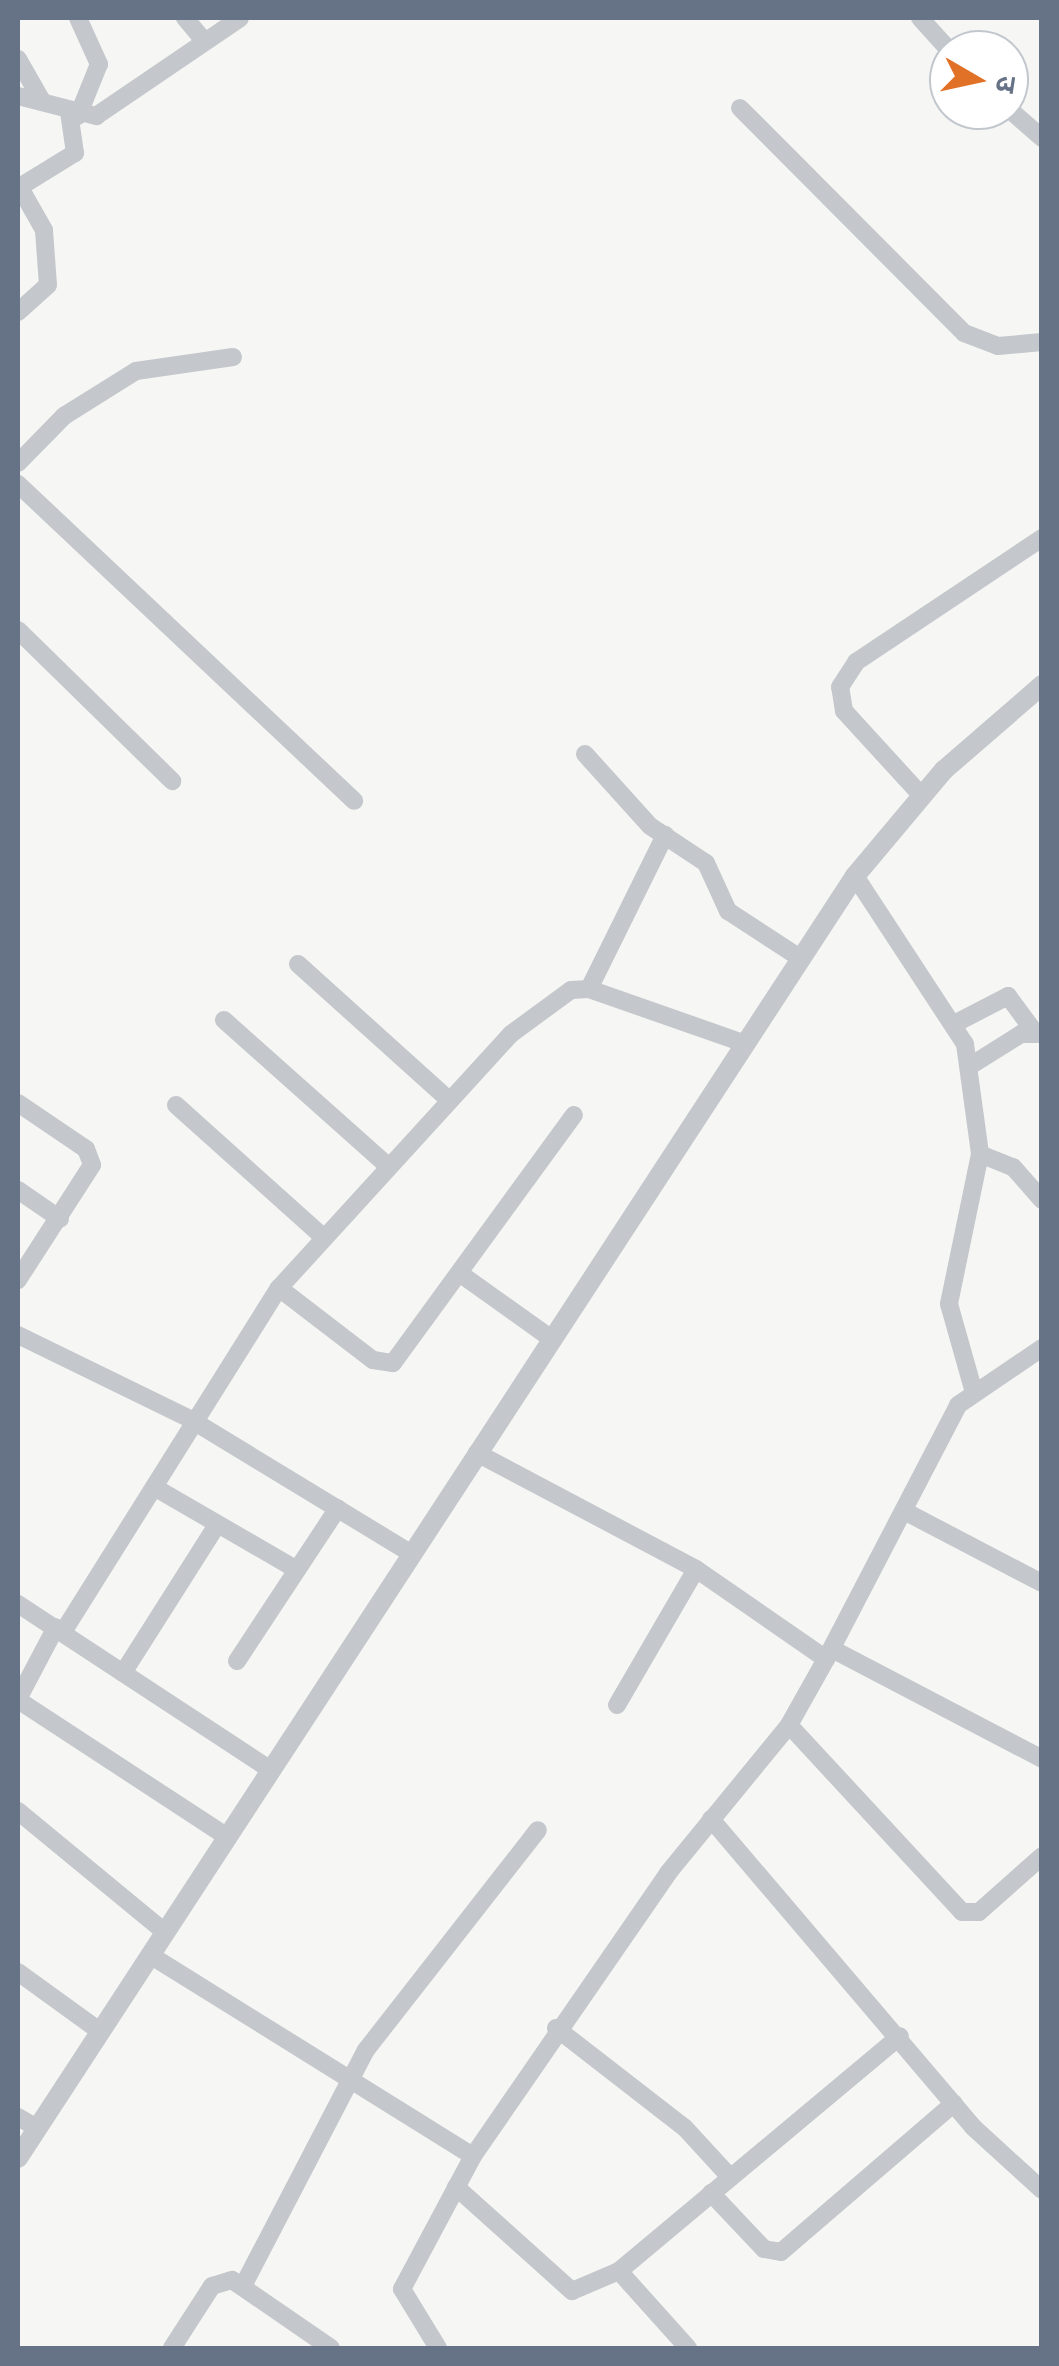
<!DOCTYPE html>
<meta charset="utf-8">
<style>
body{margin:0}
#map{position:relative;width:1059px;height:2366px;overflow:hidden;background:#f6f7f4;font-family:Cabin,"Noto Sans Devanagari",sans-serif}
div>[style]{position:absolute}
.minor>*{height:18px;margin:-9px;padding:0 9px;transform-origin:9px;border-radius:9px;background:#c4c7cb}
.tertiary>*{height:20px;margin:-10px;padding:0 10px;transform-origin:10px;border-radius:10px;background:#c4c7cb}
span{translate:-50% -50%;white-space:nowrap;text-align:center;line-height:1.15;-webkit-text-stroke:10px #fff;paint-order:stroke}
.frame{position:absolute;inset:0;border:20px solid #667285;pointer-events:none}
.north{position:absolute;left:929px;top:30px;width:100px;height:100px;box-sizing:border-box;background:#fff;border:2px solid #c2c7ce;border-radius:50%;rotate:99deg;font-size:28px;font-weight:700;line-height:40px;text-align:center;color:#667285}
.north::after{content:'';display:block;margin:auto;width:35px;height:45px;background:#e27128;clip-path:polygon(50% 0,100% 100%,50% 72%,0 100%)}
</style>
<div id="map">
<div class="minor">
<div style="left:78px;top:18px;width:51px;rotate:65.5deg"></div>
<div style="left:99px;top:64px;width:56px;rotate:112deg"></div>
<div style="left:185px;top:18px;width:30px;rotate:50deg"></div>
<div style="left:920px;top:18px;width:43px;rotate:47.8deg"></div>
<div style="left:18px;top:59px;width:48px;rotate:60.3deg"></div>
<div style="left:18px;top:96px;width:81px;rotate:14.4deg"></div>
<div style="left:96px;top:116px;width:174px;rotate:-34.2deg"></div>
<div style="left:740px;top:108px;width:317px;rotate:45.1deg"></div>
<div style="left:964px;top:333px;width:36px;rotate:21deg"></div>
<div style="left:998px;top:346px;width:44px;rotate:-5.2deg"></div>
<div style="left:1009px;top:109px;width:44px;rotate:41.3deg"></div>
<div style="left:18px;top:188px;width:67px;rotate:-31.6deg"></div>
<div style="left:75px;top:153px;width:41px;rotate:-98.3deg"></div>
<div style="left:18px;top:312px;width:40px;rotate:-42deg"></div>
<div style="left:48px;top:285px;width:55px;rotate:-94.2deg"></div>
<div style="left:44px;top:230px;width:51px;rotate:-119.6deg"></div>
<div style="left:18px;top:463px;width:66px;rotate:-45.6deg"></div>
<div style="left:64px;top:416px;width:85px;rotate:-32deg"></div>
<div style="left:136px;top:371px;width:98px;rotate:-8.2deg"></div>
<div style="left:18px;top:484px;width:462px;rotate:43.3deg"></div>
<div style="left:18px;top:630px;width:216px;rotate:44.4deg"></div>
<div style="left:585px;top:754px;width:97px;rotate:47.9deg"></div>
<div style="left:650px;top:826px;width:67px;rotate:33.5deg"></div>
<div style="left:706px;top:863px;width:53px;rotate:65.4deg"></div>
<div style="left:728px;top:911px;width:86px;rotate:33.1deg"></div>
<div style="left:921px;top:795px;width:114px;rotate:-132.5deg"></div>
<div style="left:844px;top:711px;width:24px;rotate:-99deg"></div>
<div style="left:840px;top:687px;width:30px;rotate:-57deg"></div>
<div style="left:856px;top:662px;width:224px;rotate:-33.7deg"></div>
<div style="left:855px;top:876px;width:201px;rotate:56.8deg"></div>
<div style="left:965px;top:1044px;width:111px;rotate:82.2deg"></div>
<div style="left:980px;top:1154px;width:153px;rotate:101.7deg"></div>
<div style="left:949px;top:1304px;width:88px;rotate:74.2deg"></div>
<div style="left:298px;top:964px;width:200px;rotate:42deg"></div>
<div style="left:589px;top:989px;width:172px;rotate:-63.7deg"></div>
<div style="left:224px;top:1020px;width:218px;rotate:41.7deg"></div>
<div style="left:954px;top:1024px;width:61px;rotate:-27.4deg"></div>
<div style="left:1008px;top:996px;width:47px;rotate:53.6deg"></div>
<div style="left:970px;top:1066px;width:60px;rotate:-32.1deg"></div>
<div style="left:1021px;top:1034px;width:21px"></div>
<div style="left:18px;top:1103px;width:82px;rotate:34.1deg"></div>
<div style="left:86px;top:1149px;width:17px;rotate:69deg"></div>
<div style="left:92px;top:1165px;width:137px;rotate:122.8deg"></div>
<div style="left:176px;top:1105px;width:196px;rotate:41.9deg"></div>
<div style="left:980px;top:1154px;width:35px;rotate:22deg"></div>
<div style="left:1013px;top:1167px;width:44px;rotate:48.7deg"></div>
<div style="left:18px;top:1190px;width:51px;rotate:34.6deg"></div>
<div style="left:462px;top:1275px;width:107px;rotate:35.5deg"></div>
<div style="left:279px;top:1288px;width:118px;rotate:37.5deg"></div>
<div style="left:373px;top:1360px;width:20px;rotate:9deg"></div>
<div style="left:393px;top:1363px;width:307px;rotate:-53.9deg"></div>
<div style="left:18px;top:1335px;width:191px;rotate:26deg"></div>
<div style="left:190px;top:1419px;width:260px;rotate:31.3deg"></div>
<div style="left:154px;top:1487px;width:165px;rotate:30.1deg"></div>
<div style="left:906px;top:1512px;width:153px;rotate:27.6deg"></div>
<div style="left:18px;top:1604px;width:303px;rotate:33.3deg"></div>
<div style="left:63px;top:1632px;width:406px;rotate:-57.9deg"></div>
<div style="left:279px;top:1288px;width:344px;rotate:-47.6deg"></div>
<div style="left:511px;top:1034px;width:74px;rotate:-36.3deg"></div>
<div style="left:571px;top:990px;width:18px;rotate:-3deg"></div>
<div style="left:589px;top:989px;width:163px;rotate:19.3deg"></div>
<div style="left:832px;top:1649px;width:237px;rotate:27.6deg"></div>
<div style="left:826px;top:1659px;width:286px;rotate:-62.5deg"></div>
<div style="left:958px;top:1405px;width:102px;rotate:-34.2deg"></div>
<div style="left:237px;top:1661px;width:183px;rotate:-56.6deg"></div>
<div style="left:123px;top:1673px;width:175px;rotate:-57.6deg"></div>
<div style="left:18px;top:1699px;width:81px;rotate:-62.2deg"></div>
<div style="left:18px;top:1700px;width:250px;rotate:33.2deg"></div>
<div style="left:617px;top:1705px;width:157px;rotate:-59.8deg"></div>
<div style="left:789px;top:1725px;width:255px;rotate:47.2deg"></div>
<div style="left:962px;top:1912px;width:17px"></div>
<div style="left:979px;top:1912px;width:84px;rotate:-41.6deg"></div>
<div style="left:18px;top:1811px;width:190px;rotate:39.5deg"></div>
<div style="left:711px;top:1819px;width:404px;rotate:49.6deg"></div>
<div style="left:973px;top:2127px;width:93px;rotate:42.4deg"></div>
<div style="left:150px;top:1955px;width:380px;rotate:31.9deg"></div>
<div style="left:18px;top:1972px;width:102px;rotate:35.9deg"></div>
<div style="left:556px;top:2028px;width:163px;rotate:37.8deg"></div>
<div style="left:685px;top:2128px;width:67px;rotate:47.4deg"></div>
<div style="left:18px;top:2117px;width:22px;rotate:30deg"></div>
<div style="left:456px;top:2187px;width:156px;rotate:41.9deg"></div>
<div style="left:572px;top:2291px;width:51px;rotate:-23.1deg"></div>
<div style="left:711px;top:2193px;width:77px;rotate:46.6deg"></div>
<div style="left:764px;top:2249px;width:17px;rotate:10deg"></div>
<div style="left:781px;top:2252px;width:228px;rotate:-40.7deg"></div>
<div style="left:243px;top:2286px;width:266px;rotate:-62.5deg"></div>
<div style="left:366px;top:2050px;width:279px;rotate:-52deg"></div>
<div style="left:172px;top:2348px;width:74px;rotate:-57.2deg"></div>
<div style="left:212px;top:2286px;width:21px;rotate:-17deg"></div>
<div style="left:232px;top:2280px;width:120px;rotate:34.5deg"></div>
<div style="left:438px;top:2348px;width:69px;rotate:-121.4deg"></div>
<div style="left:402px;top:2289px;width:151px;rotate:-61.9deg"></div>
<div style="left:473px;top:2156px;width:344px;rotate:-55.4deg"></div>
<div style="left:668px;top:1873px;width:191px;rotate:-50.7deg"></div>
<div style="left:789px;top:1725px;width:76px;rotate:-60.7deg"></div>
<div style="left:826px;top:1659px;width:158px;rotate:-145.3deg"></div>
<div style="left:696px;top:1569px;width:248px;rotate:-152.1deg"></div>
<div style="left:688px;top:2348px;width:103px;rotate:-131.9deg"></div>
<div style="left:619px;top:2271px;width:366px;rotate:-39.9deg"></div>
</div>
<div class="tertiary">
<div style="left:18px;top:2158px;width:1531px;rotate:-56.86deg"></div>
<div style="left:855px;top:876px;width:138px;rotate:-50deg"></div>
<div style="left:944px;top:770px;width:130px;rotate:-40.9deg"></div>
</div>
<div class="frame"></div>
<div class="north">उ</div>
</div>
